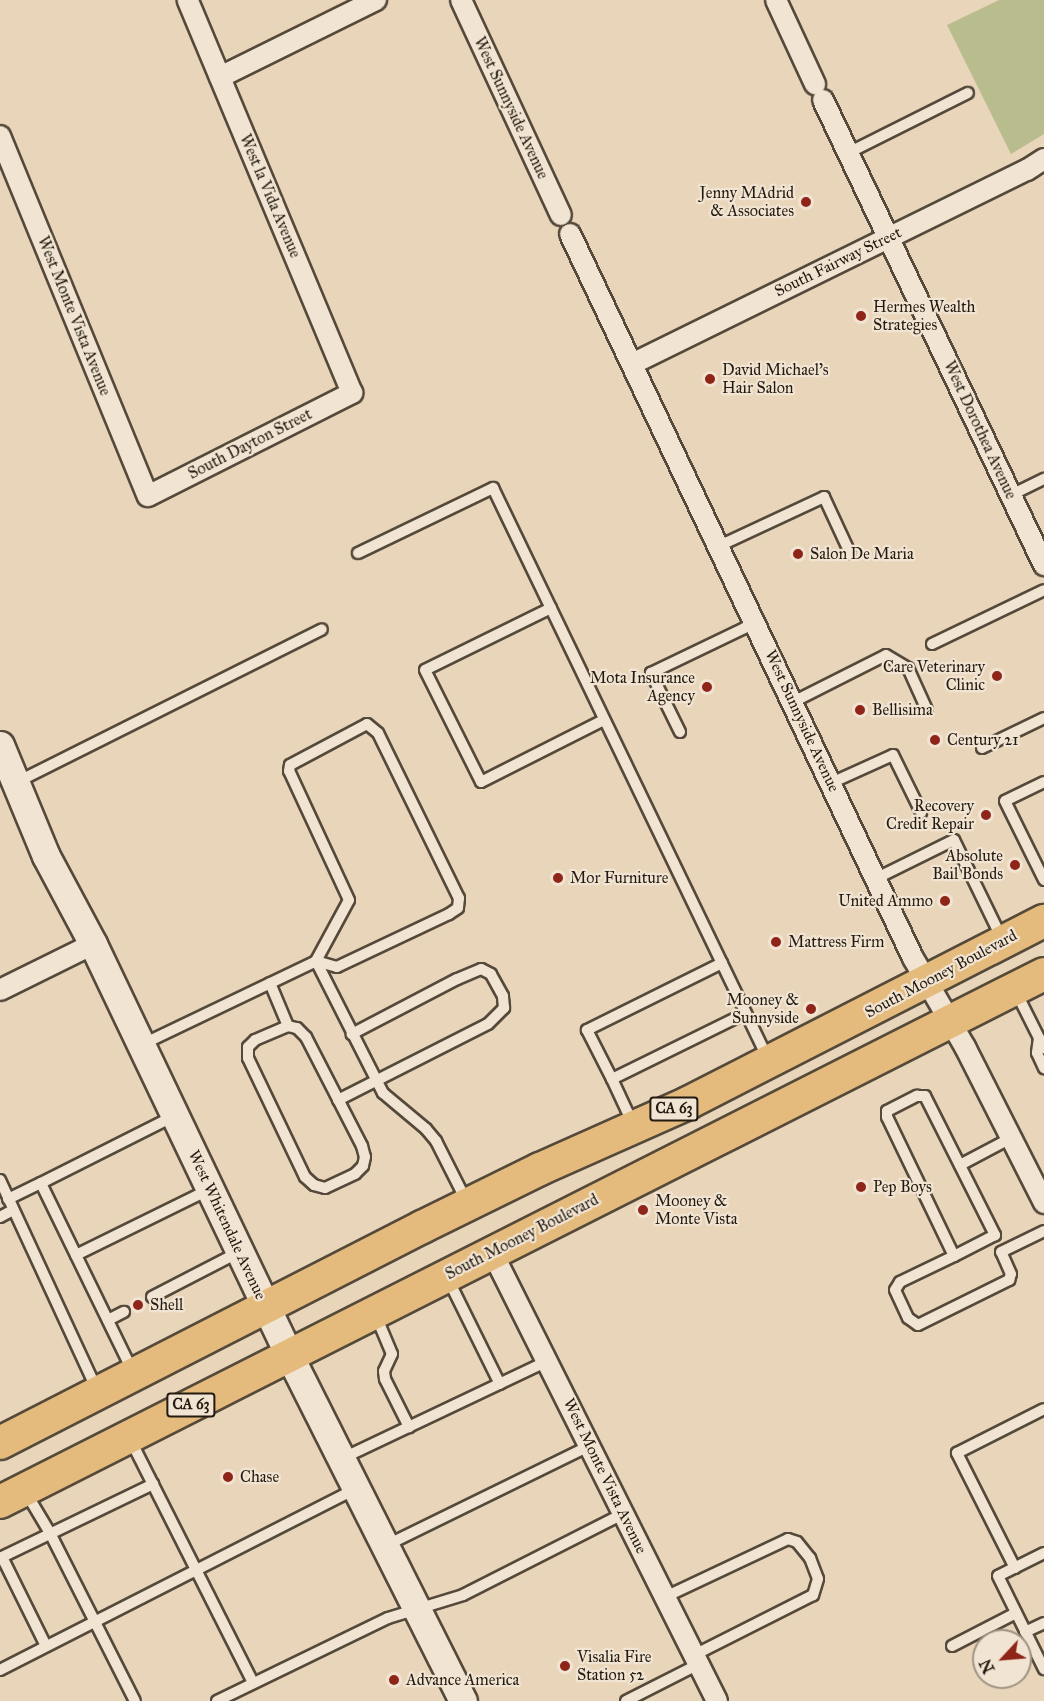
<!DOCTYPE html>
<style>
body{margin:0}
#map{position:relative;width:1044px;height:1701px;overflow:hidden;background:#e9d6ba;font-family:"IM FELL Great Primer",serif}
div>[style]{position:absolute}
.green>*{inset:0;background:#b9bd8e}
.roads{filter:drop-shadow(2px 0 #54493a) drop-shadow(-2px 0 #54493a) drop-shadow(0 2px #54493a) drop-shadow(0 -2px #54493a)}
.lane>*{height:10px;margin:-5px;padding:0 5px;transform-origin:5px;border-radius:5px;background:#f1e4d2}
.street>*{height:20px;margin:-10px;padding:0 10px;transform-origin:10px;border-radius:10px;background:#f1e4d2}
.secondary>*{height:27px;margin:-13.5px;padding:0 13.5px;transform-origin:13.5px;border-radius:13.5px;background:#f1e4d2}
.primary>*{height:32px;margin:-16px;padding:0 16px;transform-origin:16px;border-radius:16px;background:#e4bb7d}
.dots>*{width:16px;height:16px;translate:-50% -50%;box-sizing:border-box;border:3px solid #f1e4d2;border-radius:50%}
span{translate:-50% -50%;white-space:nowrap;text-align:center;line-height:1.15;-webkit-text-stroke:4.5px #f1e4d2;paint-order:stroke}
.shield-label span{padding:2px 4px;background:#f1e4d2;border:2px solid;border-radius:4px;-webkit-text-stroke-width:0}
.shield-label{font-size:15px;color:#231a10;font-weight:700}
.street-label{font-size:16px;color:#231a10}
.poi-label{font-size:16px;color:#231a10}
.right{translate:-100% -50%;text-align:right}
.left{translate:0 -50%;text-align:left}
.north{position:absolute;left:972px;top:1629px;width:60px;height:60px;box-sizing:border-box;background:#f1e4d2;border:2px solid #9f9384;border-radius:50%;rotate:244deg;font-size:16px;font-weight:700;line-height:24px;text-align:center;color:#231a10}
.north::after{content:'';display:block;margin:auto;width:21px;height:27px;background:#8f2418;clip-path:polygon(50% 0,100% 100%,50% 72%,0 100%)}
</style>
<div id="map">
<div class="green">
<div style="clip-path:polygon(999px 0,1044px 0,1044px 134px,1011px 154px,947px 25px)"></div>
</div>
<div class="roads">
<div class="lane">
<div style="left:848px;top:153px;width:134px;rotate:-26.6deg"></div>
<div style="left:1011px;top:495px;width:37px;rotate:-26deg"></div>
<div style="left:719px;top:546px;width:116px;rotate:-25deg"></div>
<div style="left:824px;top:497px;width:62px;rotate:65.1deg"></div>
<div style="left:358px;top:553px;width:150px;rotate:-25.7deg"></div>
<div style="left:493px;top:488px;width:636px;rotate:64.28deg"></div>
<div style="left:551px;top:608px;width:140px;rotate:153.8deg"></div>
<div style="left:425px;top:670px;width:125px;rotate:63.4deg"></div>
<div style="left:481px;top:782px;width:138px;rotate:-26.8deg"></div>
<div style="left:932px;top:644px;width:124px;rotate:-25.7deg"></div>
<div style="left:793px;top:702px;width:104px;rotate:-26.8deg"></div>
<div style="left:886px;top:655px;width:26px;rotate:31deg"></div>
<div style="left:908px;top:668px;width:46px;rotate:65.7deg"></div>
<div style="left:367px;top:724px;width:14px;rotate:39deg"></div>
<div style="left:378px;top:733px;width:184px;rotate:63.9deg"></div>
<div style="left:459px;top:898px;width:10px;rotate:96deg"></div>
<div style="left:458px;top:908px;width:11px;rotate:146deg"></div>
<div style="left:449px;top:914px;width:124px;rotate:154.7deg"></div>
<div style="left:337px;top:967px;width:22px;rotate:-164deg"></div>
<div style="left:316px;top:961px;width:69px;rotate:-61.6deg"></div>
<div style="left:349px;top:900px;width:142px;rotate:-114.9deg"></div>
<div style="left:289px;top:771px;width:6px;rotate:-81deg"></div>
<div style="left:290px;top:765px;width:87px;rotate:-28deg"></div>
<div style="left:680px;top:732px;width:66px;rotate:-116.2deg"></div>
<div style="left:651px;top:673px;width:115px;rotate:-25.7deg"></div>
<div style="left:982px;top:748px;width:69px;rotate:-25.8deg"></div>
<div style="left:1044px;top:782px;width:43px;rotate:154deg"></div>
<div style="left:1005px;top:801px;width:88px;rotate:63.7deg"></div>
<div style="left:15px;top:783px;width:343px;rotate:-26.6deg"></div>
<div style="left:831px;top:783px;width:68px;rotate:-24.3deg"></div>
<div style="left:893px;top:755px;width:64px;rotate:63.8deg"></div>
<div style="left:875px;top:879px;width:88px;rotate:-26.3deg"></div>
<div style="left:954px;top:840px;width:110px;rotate:64.1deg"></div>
<div style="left:722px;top:963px;width:151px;rotate:153.6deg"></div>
<div style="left:587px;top:1030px;width:55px;rotate:63deg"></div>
<div style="left:612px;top:1079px;width:149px;rotate:-26.2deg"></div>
<div style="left:270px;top:983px;width:47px;rotate:67.3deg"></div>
<div style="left:1016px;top:992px;width:63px;rotate:63.4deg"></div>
<div style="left:288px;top:1026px;width:9px;rotate:13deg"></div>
<div style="left:297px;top:1028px;width:13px;rotate:45deg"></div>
<div style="left:306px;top:1037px;width:123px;rotate:62.8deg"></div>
<div style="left:362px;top:1146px;width:11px;rotate:75deg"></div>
<div style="left:365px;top:1157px;width:9px;rotate:103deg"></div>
<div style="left:363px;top:1166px;width:11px;rotate:135deg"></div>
<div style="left:355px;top:1174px;width:33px;rotate:155deg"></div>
<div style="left:325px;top:1188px;width:11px;rotate:-165deg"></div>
<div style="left:314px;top:1185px;width:12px;rotate:-138deg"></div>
<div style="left:305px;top:1177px;width:132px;rotate:-115.6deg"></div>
<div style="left:248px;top:1058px;width:11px;rotate:-90deg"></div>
<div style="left:248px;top:1047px;width:10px;rotate:-45deg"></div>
<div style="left:255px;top:1040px;width:36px;rotate:-23deg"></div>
<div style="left:1039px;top:1038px;width:15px;rotate:98deg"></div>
<div style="left:1037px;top:1053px;width:17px;rotate:65deg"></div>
<div style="left:141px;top:1045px;width:194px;rotate:-25.6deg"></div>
<div style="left:316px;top:961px;width:148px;rotate:63.1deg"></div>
<div style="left:383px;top:1093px;width:56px;rotate:39.9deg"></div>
<div style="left:426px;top:1129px;width:16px;rotate:50deg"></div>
<div style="left:436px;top:1141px;width:68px;rotate:63.1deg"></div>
<div style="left:612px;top:1079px;width:50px;rotate:65deg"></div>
<div style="left:338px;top:1100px;width:168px;rotate:-26.9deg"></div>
<div style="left:488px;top:1024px;width:23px;rotate:-45deg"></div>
<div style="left:504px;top:1008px;width:12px;rotate:-95deg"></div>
<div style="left:503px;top:996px;width:25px;rotate:-119deg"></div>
<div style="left:491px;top:974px;width:11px;rotate:-153deg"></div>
<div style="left:481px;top:969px;width:26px;rotate:157deg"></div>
<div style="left:457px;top:979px;width:119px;rotate:152.4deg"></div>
<div style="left:960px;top:1165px;width:58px;rotate:-27.9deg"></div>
<div style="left:0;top:1180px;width:231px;rotate:65.2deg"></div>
<div style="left:8px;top:1199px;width:37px;rotate:-26deg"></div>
<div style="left:0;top:1217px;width:15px;rotate:-28deg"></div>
<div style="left:76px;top:1255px;width:149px;rotate:-26.2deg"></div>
<div style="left:954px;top:1256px;width:154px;rotate:-115.7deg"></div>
<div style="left:887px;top:1117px;width:6px;rotate:-90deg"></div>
<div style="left:887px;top:1111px;width:34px;rotate:-27deg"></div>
<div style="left:917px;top:1096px;width:8px"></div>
<div style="left:925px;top:1096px;width:156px;rotate:63.3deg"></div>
<div style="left:995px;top:1235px;width:46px;rotate:152.9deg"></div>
<div style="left:954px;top:1256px;width:60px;rotate:154.3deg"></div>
<div style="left:900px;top:1282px;width:9px;rotate:122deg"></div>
<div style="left:895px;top:1290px;width:31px;rotate:65deg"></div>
<div style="left:908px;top:1318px;width:12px;rotate:35deg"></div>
<div style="left:918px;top:1325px;width:102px;rotate:-26.3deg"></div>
<div style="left:1009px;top:1280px;width:6px;rotate:-72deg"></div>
<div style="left:1011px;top:1274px;width:24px;rotate:-114deg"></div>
<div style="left:1001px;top:1252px;width:48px;rotate:-26deg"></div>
<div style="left:448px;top:1279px;width:117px;rotate:63.7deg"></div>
<div style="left:152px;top:1297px;width:98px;rotate:-27.3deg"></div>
<div style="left:376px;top:1316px;width:41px;rotate:67.2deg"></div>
<div style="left:392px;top:1354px;width:19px;rotate:115deg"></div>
<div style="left:384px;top:1371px;width:8px;rotate:83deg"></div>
<div style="left:385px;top:1379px;width:54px;rotate:63.4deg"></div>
<div style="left:108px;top:1320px;width:18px;rotate:-27deg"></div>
<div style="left:133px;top:1372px;width:210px;rotate:-116deg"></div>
<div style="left:41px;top:1183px;width:149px;rotate:-26.7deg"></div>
<div style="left:130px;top:1439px;width:273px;rotate:63.2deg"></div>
<div style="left:341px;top:1459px;width:228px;rotate:-25.4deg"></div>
<div style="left:25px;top:1491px;width:49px;rotate:59.2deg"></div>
<div style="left:50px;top:1533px;width:188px;rotate:63.2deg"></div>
<div style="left:385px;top:1546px;width:227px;rotate:-26.1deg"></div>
<div style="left:1044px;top:1553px;width:51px;rotate:153.4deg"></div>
<div style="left:998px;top:1576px;width:104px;rotate:63.7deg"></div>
<div style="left:1015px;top:1568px;width:129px;rotate:-116.8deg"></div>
<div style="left:957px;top:1453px;width:97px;rotate:-26.8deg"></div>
<div style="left:665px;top:1597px;width:136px;rotate:-25.2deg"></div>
<div style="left:788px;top:1539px;width:9px;rotate:18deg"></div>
<div style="left:797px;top:1542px;width:21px;rotate:51deg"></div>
<div style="left:810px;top:1558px;width:22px;rotate:69deg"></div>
<div style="left:818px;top:1579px;width:17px;rotate:107deg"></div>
<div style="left:813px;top:1595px;width:133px;rotate:153.2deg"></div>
<div style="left:1025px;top:1632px;width:21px;rotate:-25deg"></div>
<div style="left:46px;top:1646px;width:99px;rotate:-116.3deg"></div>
<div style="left:2px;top:1557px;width:168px;rotate:-25.8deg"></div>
<div style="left:952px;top:1646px;width:72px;rotate:-27.3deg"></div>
<div style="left:0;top:1670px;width:399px;rotate:-27deg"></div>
<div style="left:217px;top:1701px;width:190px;rotate:-25.9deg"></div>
<div style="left:388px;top:1618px;width:78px;rotate:-17deg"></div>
<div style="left:463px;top:1595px;width:179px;rotate:-26.9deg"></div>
<div style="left:626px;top:1701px;width:82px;rotate:-26.9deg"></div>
</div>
<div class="street">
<div style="left:461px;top:0;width:237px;rotate:65.1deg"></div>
<div style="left:776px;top:0;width:93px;rotate:65.1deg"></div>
<div style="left:220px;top:77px;width:174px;rotate:-26.3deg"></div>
<div style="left:823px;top:100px;width:515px;rotate:64.58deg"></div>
<div style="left:0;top:136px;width:389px;rotate:67.7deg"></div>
<div style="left:148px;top:496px;width:229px;rotate:-26.8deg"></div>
<div style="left:352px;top:393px;width:426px;rotate:-112.7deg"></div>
<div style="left:570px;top:234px;width:801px;rotate:64.65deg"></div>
<div style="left:913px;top:958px;width:103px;rotate:59.7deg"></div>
<div style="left:965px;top:1047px;width:175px;rotate:63.1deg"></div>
<div style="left:632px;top:364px;width:440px;rotate:-26.2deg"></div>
<div style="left:1027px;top:170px;width:20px;rotate:-33deg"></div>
<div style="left:0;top:990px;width:104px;rotate:-26.3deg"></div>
<div style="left:492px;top:1252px;width:502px;rotate:63.38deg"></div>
</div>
<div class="secondary">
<div style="left:0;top:745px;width:120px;rotate:67.5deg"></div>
<div style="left:46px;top:856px;width:100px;rotate:61.9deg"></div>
<div style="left:93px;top:944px;width:455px;rotate:64.5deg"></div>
<div style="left:289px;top:1355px;width:387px;rotate:63.3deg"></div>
</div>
<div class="primary">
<div style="left:0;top:1443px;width:474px;rotate:-27.1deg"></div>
<div style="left:422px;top:1227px;width:131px;rotate:-26.2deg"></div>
<div style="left:540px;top:1169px;width:162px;rotate:-24deg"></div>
<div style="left:688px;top:1103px;width:400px;rotate:-27.1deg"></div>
<div style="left:0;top:1502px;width:1170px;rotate:-26.83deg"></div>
</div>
</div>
<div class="dots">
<div style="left:806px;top:202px;background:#8f2418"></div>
<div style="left:861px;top:316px;background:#8f2418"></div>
<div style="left:710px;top:379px;background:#8f2418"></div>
<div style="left:798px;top:554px;background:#8f2418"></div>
<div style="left:997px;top:676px;background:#8f2418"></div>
<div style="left:707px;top:687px;background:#8f2418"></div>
<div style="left:860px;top:710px;background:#8f2418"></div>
<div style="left:935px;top:740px;background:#8f2418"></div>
<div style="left:986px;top:815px;background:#8f2418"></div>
<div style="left:1015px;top:865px;background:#8f2418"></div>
<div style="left:558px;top:878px;background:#8f2418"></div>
<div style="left:945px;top:901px;background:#8f2418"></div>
<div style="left:776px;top:942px;background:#8f2418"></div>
<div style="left:811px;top:1009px;background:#8f2418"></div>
<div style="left:861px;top:1187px;background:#8f2418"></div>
<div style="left:643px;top:1210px;background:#8f2418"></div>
<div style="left:138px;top:1305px;background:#8f2418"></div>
<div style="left:228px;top:1477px;background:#8f2418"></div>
<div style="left:565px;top:1666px;background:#8f2418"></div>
<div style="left:394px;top:1680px;background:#8f2418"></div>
</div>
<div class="shield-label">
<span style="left:674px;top:1109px">CA 63</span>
<span style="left:191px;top:1405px">CA 63</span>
</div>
<div class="street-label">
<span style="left:511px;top:108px;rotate:65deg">West Sunnyside Avenue</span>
<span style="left:270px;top:196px;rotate:67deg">West la Vida Avenue</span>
<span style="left:838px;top:262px;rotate:-26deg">South Fairway Street</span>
<span style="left:74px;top:316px;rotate:68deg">West Monte Vista Avenue</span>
<span style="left:980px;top:430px;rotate:65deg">West Dorothea Avenue</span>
<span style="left:250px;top:444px;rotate:-27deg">South Dayton Street</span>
<span style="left:802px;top:721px;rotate:65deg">West Sunnyside Avenue</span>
<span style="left:941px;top:974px;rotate:-28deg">South Mooney Boulevard</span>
<span style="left:227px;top:1225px;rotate:65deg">West Whitendale Avenue</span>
<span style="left:522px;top:1237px;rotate:-27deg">South Mooney Boulevard</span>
<span style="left:605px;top:1476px;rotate:64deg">West Monte Vista Avenue</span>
</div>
<div class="poi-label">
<span class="right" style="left:794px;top:202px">Jenny MAdrid<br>&amp; Associates</span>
<span class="left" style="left:873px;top:316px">Hermes Wealth<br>Strategies</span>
<span class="left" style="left:722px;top:379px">David Michael's<br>Hair Salon</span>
<span class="left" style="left:810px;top:554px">Salon De Maria</span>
<span class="right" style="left:985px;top:676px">Care Veterinary<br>Clinic</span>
<span class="right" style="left:695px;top:687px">Mota Insurance<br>Agency</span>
<span class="left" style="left:872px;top:710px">Bellisima</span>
<span class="left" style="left:947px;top:740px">Century 21</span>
<span class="right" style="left:974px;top:815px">Recovery<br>Credit Repair</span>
<span class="right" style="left:1003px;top:865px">Absolute<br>Bail Bonds</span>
<span class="left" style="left:570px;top:878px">Mor Furniture</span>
<span class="right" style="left:933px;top:901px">United Ammo</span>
<span class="left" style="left:788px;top:942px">Mattress Firm</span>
<span class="right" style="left:799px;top:1009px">Mooney &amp;<br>Sunnyside</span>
<span class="left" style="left:873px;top:1187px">Pep Boys</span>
<span class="left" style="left:655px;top:1210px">Mooney &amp;<br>Monte Vista</span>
<span class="left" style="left:150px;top:1305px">Shell</span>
<span class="left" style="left:240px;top:1477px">Chase</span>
<span class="left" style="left:577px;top:1666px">Visalia Fire<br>Station 52</span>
<span class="left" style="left:406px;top:1680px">Advance America</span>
</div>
<div class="north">N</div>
</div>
